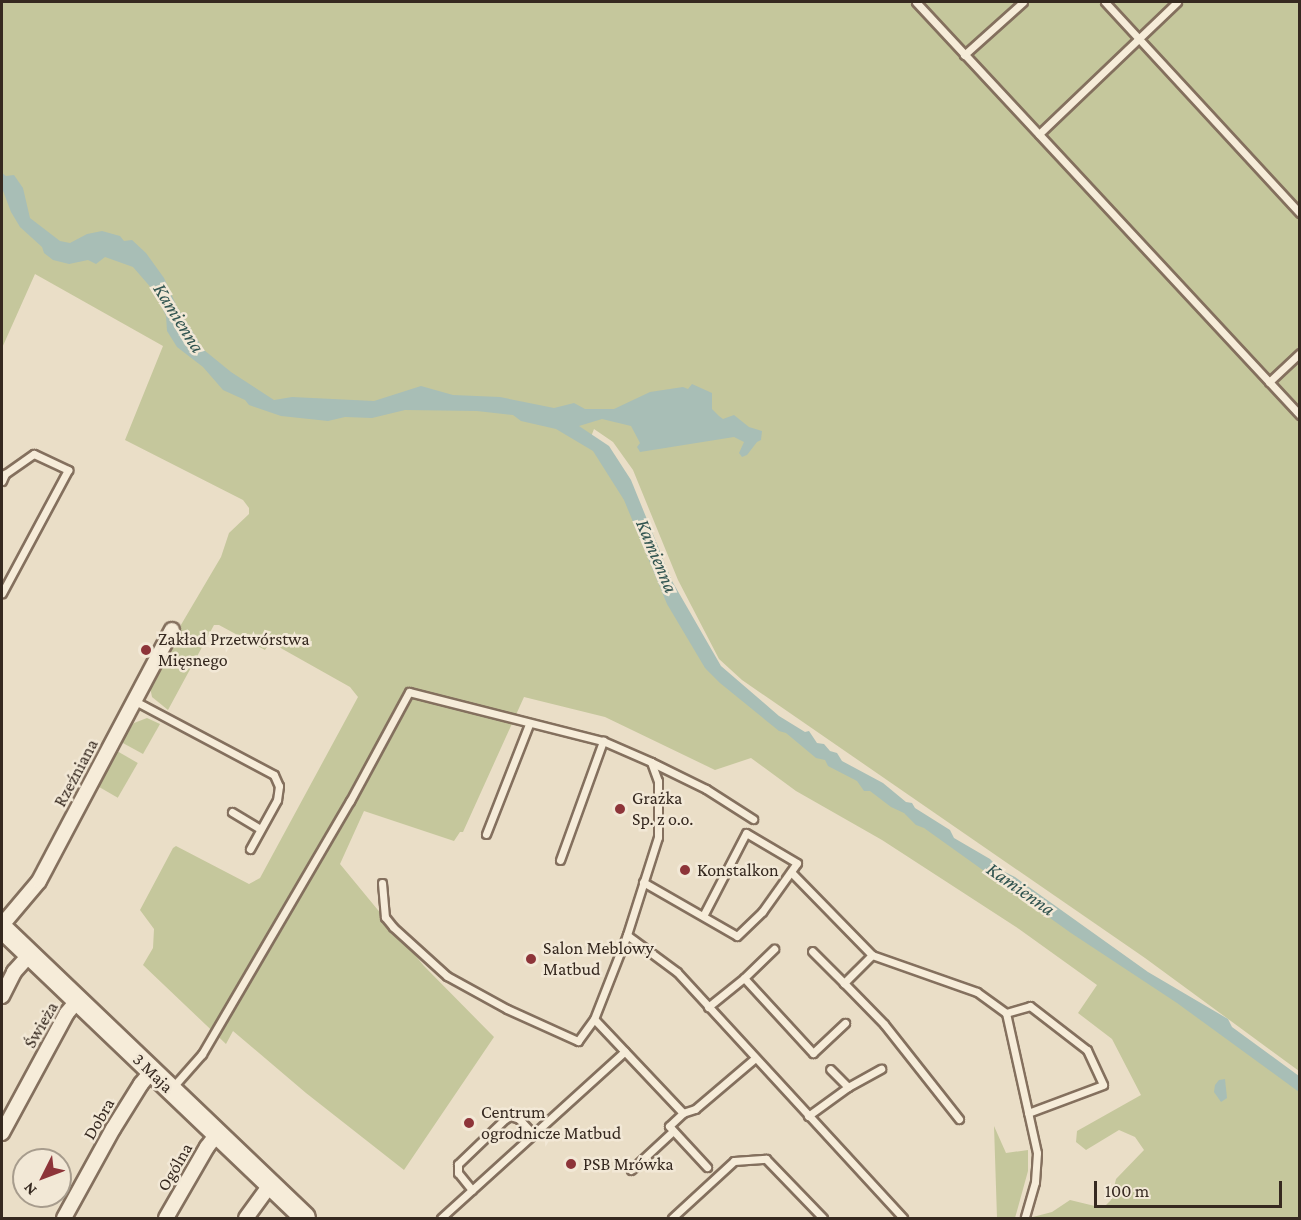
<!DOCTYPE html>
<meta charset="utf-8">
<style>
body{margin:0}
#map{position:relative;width:1301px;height:1220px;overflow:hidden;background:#eadec7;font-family:"Crimson Pro",serif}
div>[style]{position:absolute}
.green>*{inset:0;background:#c5c79c;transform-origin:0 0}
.water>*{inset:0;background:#a8beb6}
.roads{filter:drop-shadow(2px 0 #84705e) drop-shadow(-2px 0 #84705e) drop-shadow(0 2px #84705e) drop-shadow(0 -2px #84705e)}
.lane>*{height:7px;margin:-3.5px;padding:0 3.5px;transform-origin:3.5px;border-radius:3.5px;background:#f6ecd9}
.street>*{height:14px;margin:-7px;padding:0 7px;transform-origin:7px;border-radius:7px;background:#f6ecd9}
.secondary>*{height:20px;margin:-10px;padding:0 10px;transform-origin:10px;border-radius:10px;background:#f6ecd9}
.dots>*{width:16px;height:16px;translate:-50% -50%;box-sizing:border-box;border:3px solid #f2e8d6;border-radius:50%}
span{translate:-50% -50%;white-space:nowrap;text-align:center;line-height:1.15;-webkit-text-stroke:5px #f2e8d6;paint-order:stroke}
.poi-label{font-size:18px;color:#362920}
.left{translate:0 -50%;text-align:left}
.street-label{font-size:18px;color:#362920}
.water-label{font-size:20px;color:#315450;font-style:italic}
.frame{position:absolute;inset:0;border:3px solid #362920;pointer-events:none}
.north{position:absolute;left:12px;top:1148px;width:60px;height:60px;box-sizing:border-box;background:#f2e8d6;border:2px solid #a79c8d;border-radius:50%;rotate:228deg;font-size:16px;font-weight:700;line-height:24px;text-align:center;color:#362920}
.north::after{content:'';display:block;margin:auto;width:21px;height:27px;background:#8d3439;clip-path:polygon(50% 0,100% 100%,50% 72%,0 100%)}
.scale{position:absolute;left:1094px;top:1181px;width:188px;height:27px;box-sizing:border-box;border:3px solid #362920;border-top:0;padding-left:8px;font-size:18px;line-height:21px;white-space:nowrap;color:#362920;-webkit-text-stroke:4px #f2e8d6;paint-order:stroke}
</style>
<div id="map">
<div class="green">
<div style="clip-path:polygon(2px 2px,1299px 2px,1299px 1071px,1145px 958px,742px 680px,719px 659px,678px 580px,633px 470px,613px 442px,594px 429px,589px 442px,608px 460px,711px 668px,1299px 1088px,1299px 1218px,1029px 1218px,1052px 1212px,1070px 1200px,1103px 1208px,1111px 1200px,1116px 1179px,1144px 1150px,1135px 1137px,1119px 1130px,1086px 1150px,1076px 1142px,1077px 1131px,1141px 1095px,1112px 1039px,1078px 1013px,1097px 985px,1019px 929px,882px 840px,796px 791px,751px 758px,715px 770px,605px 717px,524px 697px,463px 832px,460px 832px,454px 841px,364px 811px,340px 864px,424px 966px,494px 1037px,404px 1170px,306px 1093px,233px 1031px,226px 1044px,143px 965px,153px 948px,154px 929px,140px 910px,173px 848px,176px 846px,249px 884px,260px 878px,358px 697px,350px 687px,270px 642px,265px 650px,219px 625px,214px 625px,168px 710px,152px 697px,150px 687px,175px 635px,221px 557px,229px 533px,249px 514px,249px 508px,243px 500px,125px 440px,163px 346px,35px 274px,2px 348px)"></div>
<div style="clip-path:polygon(147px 718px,160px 724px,143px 754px,121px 742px,134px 723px)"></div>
<div style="left:117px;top:751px;width:24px;height:40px;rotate:30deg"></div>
<div style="clip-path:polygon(994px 1126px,1006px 1153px,1028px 1150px,1028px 1171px,1015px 1218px,997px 1218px)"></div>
</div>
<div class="water">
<div style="clip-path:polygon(2px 173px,6px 176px,14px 175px,23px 188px,30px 218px,60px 241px,70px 243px,87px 234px,102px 231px,120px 236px,124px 241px,132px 240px,146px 253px,164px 278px,177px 307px,204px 350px,231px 372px,274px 400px,292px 397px,374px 401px,421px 386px,453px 395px,500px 397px,554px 408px,574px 403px,585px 409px,614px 409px,650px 392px,683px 387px,688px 389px,692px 384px,712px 393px,712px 409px,719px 416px,723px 419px,734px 415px,749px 427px,762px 431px,761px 440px,757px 442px,747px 455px,742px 457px,739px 453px,744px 442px,734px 437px,640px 452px,637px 447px,640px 443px,631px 426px,602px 419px,579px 426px,609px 446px,631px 480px,672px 581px,721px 666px,779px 716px,805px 732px,809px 731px,817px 743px,824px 744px,830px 751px,837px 753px,842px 761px,883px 783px,906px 802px,912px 803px,915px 808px,950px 830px,954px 838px,990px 859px,1001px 870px,1015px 877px,1148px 972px,1228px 1019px,1232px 1027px,1299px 1076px,1299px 1092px,1177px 1003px,1071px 933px,924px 828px,916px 825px,904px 813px,891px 807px,870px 791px,864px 791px,857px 781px,828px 766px,825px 760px,816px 758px,786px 733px,779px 731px,720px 683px,705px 668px,667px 604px,624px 500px,593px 451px,556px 429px,521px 421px,513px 415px,477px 411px,405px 410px,372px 418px,345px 417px,328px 421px,281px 416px,249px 405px,245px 400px,223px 390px,203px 367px,177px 347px,167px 331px,166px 316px,153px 290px,133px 267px,105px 257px,96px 264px,88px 260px,69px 264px,53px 260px,44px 253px,42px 247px,20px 227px,11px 212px,2px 188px)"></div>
<div style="clip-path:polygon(1225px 1079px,1227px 1098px,1221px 1102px,1214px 1092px,1215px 1085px,1219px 1080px)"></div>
</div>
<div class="roads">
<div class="lane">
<div style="left:916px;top:2px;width:564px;rotate:47.08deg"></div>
<div style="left:1105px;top:2px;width:287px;rotate:47.3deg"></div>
<div style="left:964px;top:55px;width:79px;rotate:-41.9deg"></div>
<div style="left:1039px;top:134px;width:191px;rotate:-43.7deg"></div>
<div style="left:1269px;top:382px;width:42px;rotate:-43.1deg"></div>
<div style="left:2px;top:481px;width:8px;rotate:-67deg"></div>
<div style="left:5px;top:474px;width:35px;rotate:-35deg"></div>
<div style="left:34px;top:454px;width:38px;rotate:25deg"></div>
<div style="left:68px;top:470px;width:140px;rotate:118.2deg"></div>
<div style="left:135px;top:701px;width:157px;rotate:28deg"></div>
<div style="left:274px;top:775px;width:12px;rotate:66deg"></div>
<div style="left:279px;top:786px;width:14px;rotate:98deg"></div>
<div style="left:277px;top:800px;width:56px;rotate:118.9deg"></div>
<div style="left:651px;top:762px;width:61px;rotate:26.1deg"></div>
<div style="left:706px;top:789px;width:56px;rotate:32.6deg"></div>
<div style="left:232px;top:812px;width:33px;rotate:31deg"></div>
<div style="left:486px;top:834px;width:118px;rotate:-68.6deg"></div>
<div style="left:560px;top:860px;width:127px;rotate:-70.1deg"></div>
<div style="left:791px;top:872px;width:116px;rotate:45.7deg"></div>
<div style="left:872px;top:955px;width:40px;rotate:135deg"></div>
<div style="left:844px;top:983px;width:45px;rotate:-135deg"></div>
<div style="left:643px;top:882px;width:108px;rotate:29.9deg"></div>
<div style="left:737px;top:936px;width:35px;rotate:-44deg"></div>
<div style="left:762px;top:912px;width:60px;rotate:-54.5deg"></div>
<div style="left:797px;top:863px;width:59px;rotate:-149.5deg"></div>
<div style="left:746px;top:833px;width:93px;rotate:117.4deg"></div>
<div style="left:382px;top:883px;width:34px;rotate:85deg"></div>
<div style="left:385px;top:917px;width:13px;rotate:51deg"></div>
<div style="left:393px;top:927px;width:73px;rotate:42.2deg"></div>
<div style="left:447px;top:976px;width:68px;rotate:28.8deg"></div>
<div style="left:507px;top:1009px;width:78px;rotate:24.3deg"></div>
<div style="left:578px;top:1041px;width:27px;rotate:-54deg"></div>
<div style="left:872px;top:955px;width:111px;rotate:19.4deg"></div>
<div style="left:977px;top:992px;width:36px;rotate:36deg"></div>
<div style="left:1006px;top:1013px;width:143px;rotate:77.5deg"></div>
<div style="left:1037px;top:1153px;width:29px;rotate:94deg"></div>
<div style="left:1035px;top:1182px;width:37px;rotate:106deg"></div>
<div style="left:744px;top:978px;width:42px;rotate:-44deg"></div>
<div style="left:844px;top:983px;width:57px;rotate:45.7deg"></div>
<div style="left:884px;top:1024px;width:121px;rotate:51.7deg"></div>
<div style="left:708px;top:1007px;width:46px;rotate:-38.9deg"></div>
<div style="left:744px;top:978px;width:102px;rotate:47.4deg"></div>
<div style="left:813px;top:1053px;width:44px;rotate:-43.2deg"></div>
<div style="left:1006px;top:1013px;width:25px;rotate:-16deg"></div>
<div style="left:1030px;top:1006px;width:72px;rotate:37.7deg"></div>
<div style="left:1087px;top:1050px;width:38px;rotate:65deg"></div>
<div style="left:1103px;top:1085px;width:80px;rotate:159.5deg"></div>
<div style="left:754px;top:1059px;width:77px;rotate:139.7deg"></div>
<div style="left:695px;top:1109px;width:13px;rotate:162deg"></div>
<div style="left:683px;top:1113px;width:129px;rotate:-133.4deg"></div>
<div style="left:594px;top:1019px;width:90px;rotate:-68.6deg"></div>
<div style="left:627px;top:935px;width:62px;rotate:36.5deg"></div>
<div style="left:677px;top:972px;width:334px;rotate:47.4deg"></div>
<div style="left:848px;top:1087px;width:38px;rotate:-29deg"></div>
<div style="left:172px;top:1088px;width:45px;rotate:-48.6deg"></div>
<div style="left:202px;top:1054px;width:293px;rotate:-59.7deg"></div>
<div style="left:350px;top:801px;width:124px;rotate:-61.6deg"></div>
<div style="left:409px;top:692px;width:200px;rotate:14.2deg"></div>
<div style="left:603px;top:741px;width:52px;rotate:23.6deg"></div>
<div style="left:651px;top:762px;width:20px;rotate:70deg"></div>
<div style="left:658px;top:781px;width:56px;rotate:90deg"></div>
<div style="left:658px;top:837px;width:103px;rotate:107.6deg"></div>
<div style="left:683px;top:1113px;width:19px;rotate:137deg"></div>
<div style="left:669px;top:1126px;width:56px;rotate:47.2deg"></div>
<div style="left:808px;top:1116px;width:49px;rotate:-35.9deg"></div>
<div style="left:848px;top:1087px;width:25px;rotate:-135deg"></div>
<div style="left:631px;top:1170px;width:57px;rotate:-42.9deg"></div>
<div style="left:472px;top:1190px;width:22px;rotate:-129deg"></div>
<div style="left:458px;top:1173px;width:9px;rotate:-90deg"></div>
<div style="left:458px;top:1164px;width:65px;rotate:-43.8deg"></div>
<div style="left:505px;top:1119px;width:6px;rotate:-31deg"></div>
<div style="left:510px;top:1116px;width:9px;rotate:18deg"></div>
<div style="left:519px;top:1119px;width:21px;rotate:47deg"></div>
<div style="left:441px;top:1218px;width:248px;rotate:-42.2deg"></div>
<div style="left:672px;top:1218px;width:84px;rotate:-42.6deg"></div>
<div style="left:734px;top:1161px;width:32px;rotate:-4deg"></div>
<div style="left:766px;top:1159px;width:82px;rotate:46deg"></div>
</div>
<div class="street">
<div style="left:2px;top:925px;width:57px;rotate:-49.9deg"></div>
<div style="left:39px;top:881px;width:284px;rotate:-62.1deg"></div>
<div style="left:2px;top:996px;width:27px;rotate:-63deg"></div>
<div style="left:14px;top:972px;width:24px;rotate:-48deg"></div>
<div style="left:2px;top:1133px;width:136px;rotate:-61.6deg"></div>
<div style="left:67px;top:1013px;width:17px;rotate:-50deg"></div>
<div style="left:64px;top:1218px;width:102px;rotate:-61.2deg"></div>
<div style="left:113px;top:1129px;width:53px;rotate:-58.1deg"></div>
<div style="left:141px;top:1084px;width:17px;rotate:-50deg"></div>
<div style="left:166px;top:1218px;width:82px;rotate:-60deg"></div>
<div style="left:207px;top:1147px;width:16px;rotate:-52deg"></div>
<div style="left:246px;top:1218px;width:41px;rotate:-54deg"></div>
</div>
<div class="secondary">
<div style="left:2px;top:928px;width:419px;rotate:43.7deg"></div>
</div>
</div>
<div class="dots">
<div style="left:146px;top:650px;background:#8d3439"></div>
<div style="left:620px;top:809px;background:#8d3439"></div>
<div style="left:685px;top:870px;background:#8d3439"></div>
<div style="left:531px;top:959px;background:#8d3439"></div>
<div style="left:469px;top:1123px;background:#8d3439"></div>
<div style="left:571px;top:1164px;background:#8d3439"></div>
</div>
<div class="poi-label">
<span class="left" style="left:158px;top:650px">Zakład Przetwórstwa<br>Mięsnego</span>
<span class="left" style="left:632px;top:809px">Grażka<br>Sp. z o.o.</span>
<span class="left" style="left:697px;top:870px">Konstalkon</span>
<span class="left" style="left:543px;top:959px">Salon Meblowy<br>Matbud</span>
<span class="left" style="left:481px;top:1123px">Centrum<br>ogrodnicze Matbud</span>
<span class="left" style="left:583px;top:1164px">PSB Mrówka</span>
</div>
<div class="street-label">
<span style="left:76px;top:773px;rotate:-62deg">Rzeźniana</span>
<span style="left:41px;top:1025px;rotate:-60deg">Świeża</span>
<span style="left:153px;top:1073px;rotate:44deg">3 Maja</span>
<span style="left:99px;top:1119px;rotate:-60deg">Dobra</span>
<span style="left:175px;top:1167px;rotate:-60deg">Ogólna</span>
</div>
<div class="water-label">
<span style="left:179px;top:318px;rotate:58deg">Kamienna</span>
<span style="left:657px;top:556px;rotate:67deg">Kamienna</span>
<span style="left:1021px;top:889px;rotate:35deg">Kamienna</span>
</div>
<div class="frame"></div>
<div class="north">N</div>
<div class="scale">100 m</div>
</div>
